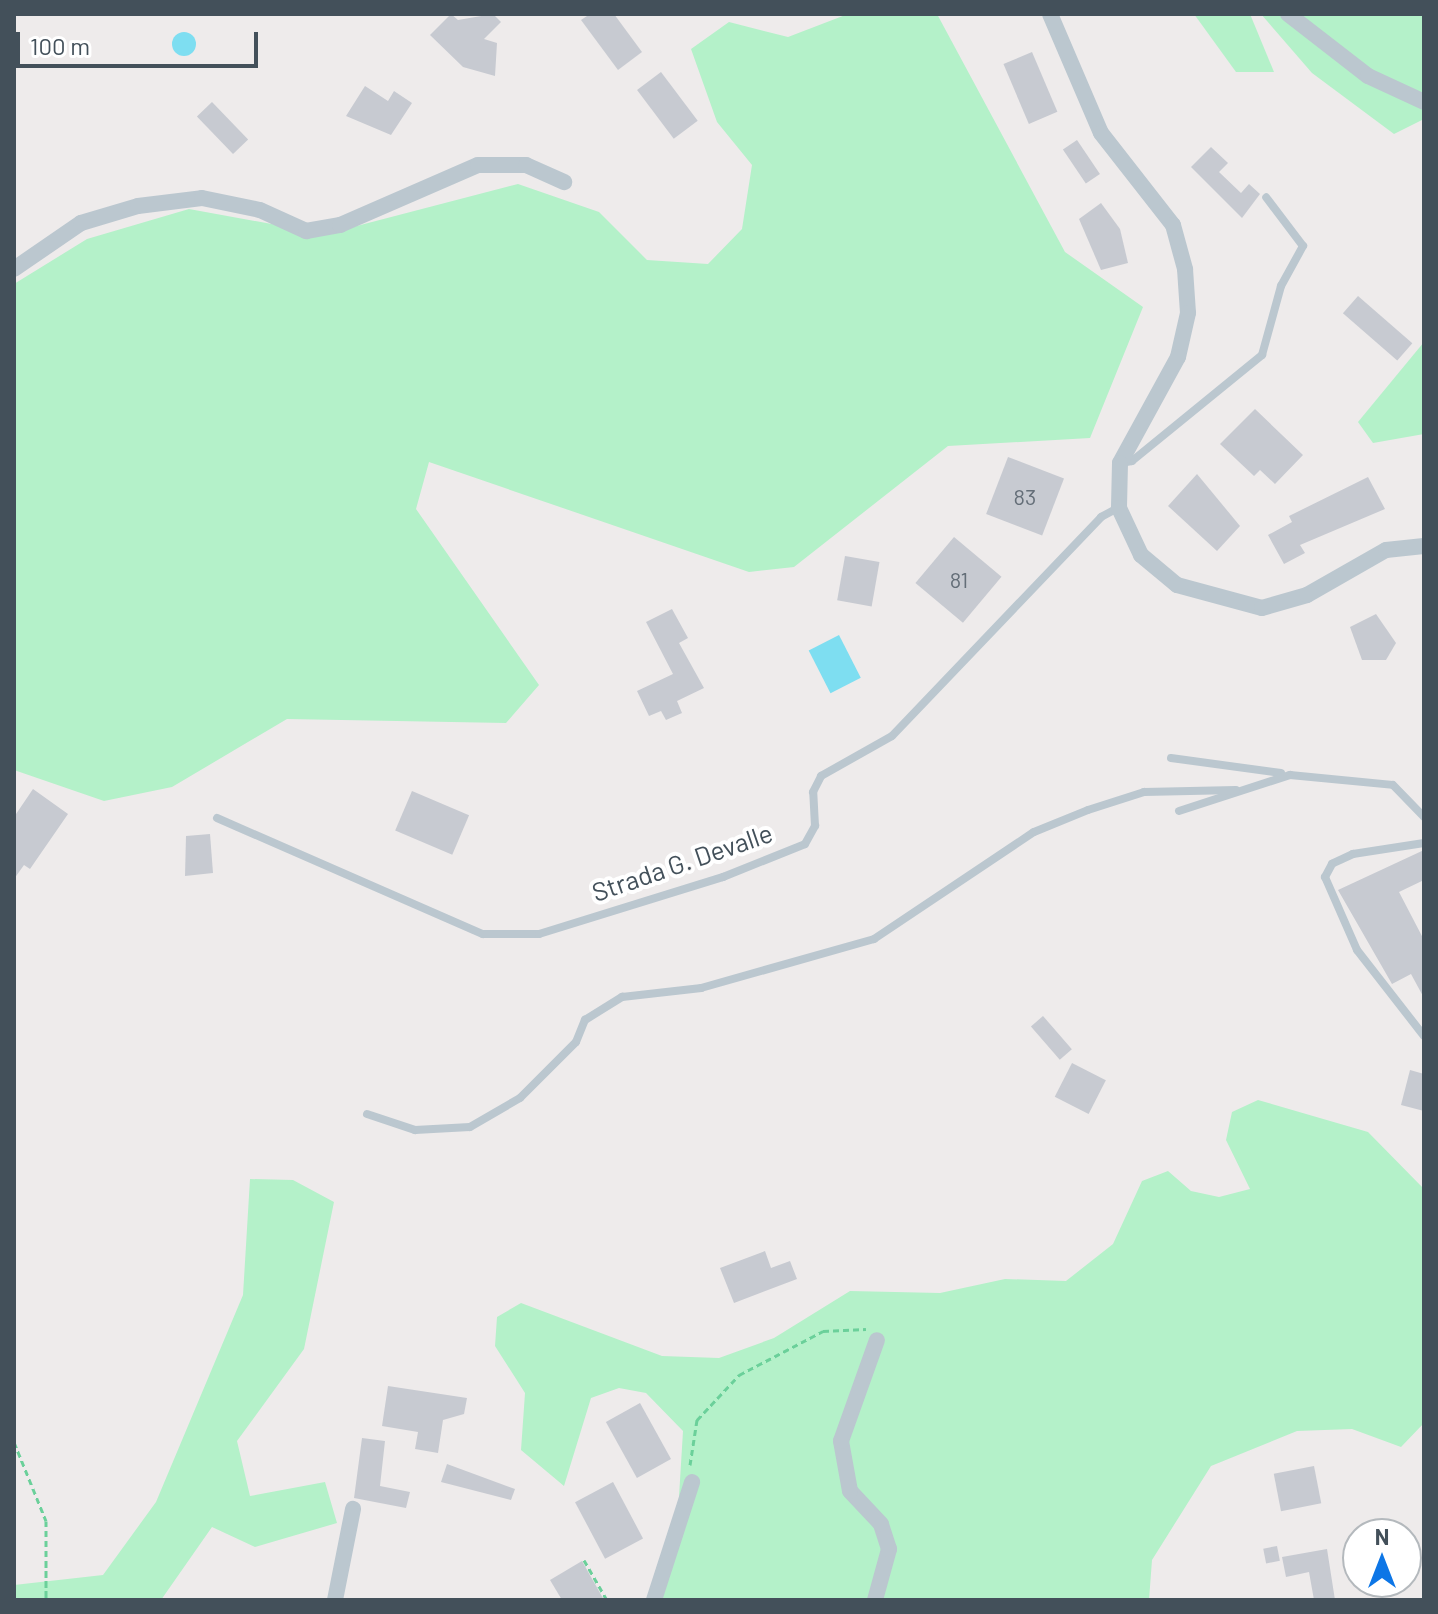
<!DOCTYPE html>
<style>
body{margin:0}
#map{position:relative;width:1438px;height:1614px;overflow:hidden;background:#eeebeb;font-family:Barlow,sans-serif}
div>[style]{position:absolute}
.green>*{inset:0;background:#b4f1c9}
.water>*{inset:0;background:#7edef1;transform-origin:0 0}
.round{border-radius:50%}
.building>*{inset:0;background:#c7cad1;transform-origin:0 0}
.path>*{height:3px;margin-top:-1.5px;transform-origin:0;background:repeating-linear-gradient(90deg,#6bd09a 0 6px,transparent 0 10px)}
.service>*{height:8px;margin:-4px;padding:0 4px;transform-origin:4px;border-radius:4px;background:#bbc7cf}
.minor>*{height:16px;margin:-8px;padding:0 8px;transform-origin:8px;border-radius:8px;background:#bbc7cf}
span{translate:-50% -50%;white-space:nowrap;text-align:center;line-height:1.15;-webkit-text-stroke:8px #fff;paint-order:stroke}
.number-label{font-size:22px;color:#646e78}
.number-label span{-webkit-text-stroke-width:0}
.street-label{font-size:26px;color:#43505a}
.frame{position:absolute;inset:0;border:16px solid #43505a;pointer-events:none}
.north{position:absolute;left:1342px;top:1518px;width:80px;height:80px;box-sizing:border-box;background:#fff;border:2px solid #b4b9bd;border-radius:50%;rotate:0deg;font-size:22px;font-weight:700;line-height:32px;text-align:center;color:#43505a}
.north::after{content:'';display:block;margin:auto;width:28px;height:36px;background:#0d76e6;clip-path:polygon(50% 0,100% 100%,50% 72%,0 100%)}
.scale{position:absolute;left:16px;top:32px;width:242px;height:36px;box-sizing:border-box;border:4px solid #43505a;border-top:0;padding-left:10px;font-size:24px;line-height:28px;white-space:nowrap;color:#43505a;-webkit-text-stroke:6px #fff;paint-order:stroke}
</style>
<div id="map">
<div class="green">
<div style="clip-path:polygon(848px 14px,937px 14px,1065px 252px,1143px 307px,1090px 438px,948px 446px,794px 567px,749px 572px,429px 462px,416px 509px,539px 685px,506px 723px,287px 719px,172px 787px,104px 801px,14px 770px,14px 284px,87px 239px,189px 209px,326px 234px,518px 184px,599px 212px,647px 260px,708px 264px,742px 229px,752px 165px,717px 122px,691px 49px,729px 22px,788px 37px)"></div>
<div style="clip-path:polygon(1194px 14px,1250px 14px,1274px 72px,1236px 72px)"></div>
<div style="clip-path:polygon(1261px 14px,1424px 14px,1424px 119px,1394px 134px,1312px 73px)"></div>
<div style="clip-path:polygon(1424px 342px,1424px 434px,1373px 443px,1358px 422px)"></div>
<div style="clip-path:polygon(1258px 1100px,1368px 1132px,1424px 1189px,1424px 1423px,1401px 1447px,1352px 1429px,1297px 1431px,1211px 1466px,1152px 1560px,1149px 1600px,656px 1600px,678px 1513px,683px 1431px,646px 1393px,619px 1388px,591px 1398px,564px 1486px,521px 1450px,525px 1393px,495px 1346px,497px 1317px,521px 1303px,662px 1356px,719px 1358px,774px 1338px,850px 1291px,940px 1293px,1005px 1279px,1066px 1281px,1113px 1244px,1142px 1181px,1168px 1171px,1191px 1191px,1219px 1197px,1250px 1189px,1226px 1140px,1232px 1112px)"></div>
<div style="clip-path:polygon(250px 1179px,293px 1180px,334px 1202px,304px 1349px,237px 1441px,250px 1496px,325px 1482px,337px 1523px,255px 1547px,212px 1527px,161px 1600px,14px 1600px,14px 1585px,103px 1575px,156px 1502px,243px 1295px)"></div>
</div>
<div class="water">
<div class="round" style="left:172px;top:32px;width:24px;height:24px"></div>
<div style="left:839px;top:635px;width:48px;height:34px;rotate:63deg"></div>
</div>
<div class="building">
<div style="clip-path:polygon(451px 14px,458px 20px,493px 14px,501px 22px,484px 39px,497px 43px,495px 76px,463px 67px,430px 35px)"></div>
<div style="clip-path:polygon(590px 14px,614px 14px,642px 52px,618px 70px,581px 20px)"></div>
<div style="left:1032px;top:52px;width:65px;height:31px;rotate:67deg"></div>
<div style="left:661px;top:72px;width:61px;height:30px;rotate:53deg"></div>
<div style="clip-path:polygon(365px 86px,388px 101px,394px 91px,412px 103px,391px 135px,346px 116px)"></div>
<div style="left:212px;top:102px;width:52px;height:21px;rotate:46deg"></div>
<div style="left:1077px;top:140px;width:41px;height:17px;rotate:56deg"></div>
<div style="clip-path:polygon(1211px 147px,1228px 163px,1219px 172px,1241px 193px,1249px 184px,1260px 194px,1242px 218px,1191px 167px)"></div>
<div style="clip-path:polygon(1101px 203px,1120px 229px,1128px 263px,1101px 270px,1079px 219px)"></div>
<div style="left:1358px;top:296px;width:72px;height:23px;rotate:41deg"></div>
<div style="clip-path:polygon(1255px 409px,1303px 455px,1275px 484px,1260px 470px,1254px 476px,1220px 444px)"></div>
<div style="left:1008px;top:457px;width:60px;height:61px;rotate:21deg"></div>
<div style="clip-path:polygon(1197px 474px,1240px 526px,1217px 551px,1168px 506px)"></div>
<div style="clip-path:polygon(1368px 477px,1385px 509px,1300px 545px,1305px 553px,1284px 564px,1268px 535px,1292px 522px,1289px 516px)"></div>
<div style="left:954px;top:537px;width:62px;height:60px;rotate:40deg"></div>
<div style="left:845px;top:556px;width:35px;height:45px;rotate:10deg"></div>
<div style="clip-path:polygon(672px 609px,688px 638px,679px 643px,704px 688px,677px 701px,682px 713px,666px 720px,661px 711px,649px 716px,637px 691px,673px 674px,646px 622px)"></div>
<div style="clip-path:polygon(1376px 614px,1396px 643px,1386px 660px,1362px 660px,1350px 627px)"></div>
<div style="clip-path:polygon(33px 789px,68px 814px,30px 869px,24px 865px,14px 879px,14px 817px)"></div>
<div style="left:412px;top:791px;width:62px;height:43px;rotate:23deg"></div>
<div style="clip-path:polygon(210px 834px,213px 873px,185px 876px,186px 836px)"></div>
<div style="clip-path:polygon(1424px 850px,1424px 880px,1399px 892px,1424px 940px,1424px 998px,1411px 974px,1392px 984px,1338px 890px)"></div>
<div style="left:1043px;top:1016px;width:44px;height:16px;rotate:49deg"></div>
<div style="left:1072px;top:1063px;width:38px;height:38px;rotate:27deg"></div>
<div style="clip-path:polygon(1410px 1070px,1424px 1074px,1424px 1111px,1401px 1105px)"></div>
<div style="clip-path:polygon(765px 1251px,771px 1268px,790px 1261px,797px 1279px,734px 1303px,720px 1268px)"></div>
<div style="clip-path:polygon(388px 1386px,467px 1398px,464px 1414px,443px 1420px,438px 1453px,415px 1449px,418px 1432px,382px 1426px)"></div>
<div style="left:640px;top:1403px;width:64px;height:39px;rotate:61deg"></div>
<div style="clip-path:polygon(362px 1438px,385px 1441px,380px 1486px,410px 1492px,406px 1508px,354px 1498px)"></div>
<div style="clip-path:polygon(447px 1464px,515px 1489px,511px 1500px,441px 1482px)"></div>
<div style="left:1314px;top:1466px;width:38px;height:41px;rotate:79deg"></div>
<div style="left:613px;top:1482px;width:64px;height:43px;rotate:62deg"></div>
<div style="left:1277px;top:1546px;width:15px;height:14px;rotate:79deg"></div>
<div style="clip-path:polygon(1327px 1549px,1335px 1600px,1314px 1600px,1309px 1572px,1286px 1577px,1282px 1557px)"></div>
<div style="clip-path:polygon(582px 1561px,604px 1600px,562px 1600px,550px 1580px)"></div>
</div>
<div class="path">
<div style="left:14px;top:1442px;width:85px;rotate:67.9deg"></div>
<div style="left:46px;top:1521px;width:79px;rotate:90deg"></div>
<div style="left:690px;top:1465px;width:46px;rotate:-81.2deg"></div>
<div style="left:697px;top:1420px;width:62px;rotate:-47deg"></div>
<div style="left:739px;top:1375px;width:95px;rotate:-27.6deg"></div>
<div style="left:823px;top:1331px;width:43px;rotate:-2.7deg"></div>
<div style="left:584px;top:1560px;width:46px;rotate:60.1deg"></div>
</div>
<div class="service">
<div style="left:1121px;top:463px;width:11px;rotate:-10deg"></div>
<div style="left:1132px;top:461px;width:168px;rotate:-39.2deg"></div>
<div style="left:1262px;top:355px;width:72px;rotate:-74.6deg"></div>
<div style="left:1281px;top:286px;width:46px;rotate:-61.2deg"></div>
<div style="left:1303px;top:246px;width:61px;rotate:-127.1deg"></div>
<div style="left:1171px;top:758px;width:111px;rotate:7.8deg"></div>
<div style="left:1179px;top:811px;width:117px;rotate:-18deg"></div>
<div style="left:1290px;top:775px;width:103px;rotate:5.5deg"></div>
<div style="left:1393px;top:785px;width:45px;rotate:45.9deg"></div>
<div style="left:217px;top:818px;width:290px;rotate:23.6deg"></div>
<div style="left:483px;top:934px;width:56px"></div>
<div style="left:539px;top:934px;width:193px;rotate:-17.2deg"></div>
<div style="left:723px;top:877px;width:88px;rotate:-21.9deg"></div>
<div style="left:805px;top:844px;width:21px;rotate:-61deg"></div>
<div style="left:815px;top:826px;width:34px;rotate:-93deg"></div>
<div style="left:813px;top:792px;width:18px;rotate:-63deg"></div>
<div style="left:821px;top:776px;width:81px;rotate:-29.4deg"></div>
<div style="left:892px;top:736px;width:303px;rotate:-46.3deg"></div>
<div style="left:1101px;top:517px;width:19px;rotate:-28deg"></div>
<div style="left:1424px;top:843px;width:72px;rotate:171.2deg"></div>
<div style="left:1353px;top:854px;width:23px;rotate:155deg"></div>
<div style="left:1332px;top:864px;width:15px;rotate:118deg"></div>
<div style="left:1325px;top:877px;width:80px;rotate:66.3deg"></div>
<div style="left:1357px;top:950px;width:109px;rotate:52.1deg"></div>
<div style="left:367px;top:1114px;width:51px;rotate:18.4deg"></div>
<div style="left:415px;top:1130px;width:55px;rotate:-3.1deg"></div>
<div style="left:470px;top:1127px;width:58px;rotate:-30.1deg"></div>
<div style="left:520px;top:1098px;width:79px;rotate:-45deg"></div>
<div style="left:576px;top:1042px;width:24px;rotate:-68deg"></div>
<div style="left:585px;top:1020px;width:44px;rotate:-31.9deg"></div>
<div style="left:622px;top:997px;width:80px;rotate:-6.5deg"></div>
<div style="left:701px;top:988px;width:180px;rotate:-15.8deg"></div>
<div style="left:874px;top:939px;width:192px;rotate:-33.8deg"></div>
<div style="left:1034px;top:832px;width:58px;rotate:-22.2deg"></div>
<div style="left:1088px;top:810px;width:59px;rotate:-17.8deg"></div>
<div style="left:1144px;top:792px;width:92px;rotate:-1.2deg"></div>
</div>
<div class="minor">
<div style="left:1050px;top:14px;width:129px;rotate:66.8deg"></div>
<div style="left:1101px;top:133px;width:117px;rotate:52deg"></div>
<div style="left:1173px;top:225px;width:46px;rotate:74.7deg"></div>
<div style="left:1185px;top:269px;width:44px;rotate:86.1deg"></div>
<div style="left:1188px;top:313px;width:45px;rotate:102.8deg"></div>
<div style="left:1178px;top:357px;width:121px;rotate:118.7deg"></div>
<div style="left:1120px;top:463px;width:45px;rotate:91.3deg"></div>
<div style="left:1119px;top:508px;width:52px;rotate:64.9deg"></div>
<div style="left:1141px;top:555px;width:47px;rotate:39.8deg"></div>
<div style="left:1177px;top:585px;width:88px;rotate:15.1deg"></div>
<div style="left:1262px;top:608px;width:47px;rotate:-16.1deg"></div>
<div style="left:1307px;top:595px;width:91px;rotate:-29.7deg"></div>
<div style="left:1386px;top:550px;width:38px;rotate:-6deg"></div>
<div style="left:1288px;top:14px;width:101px;rotate:37.8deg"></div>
<div style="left:1368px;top:76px;width:62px;rotate:24.9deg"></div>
<div style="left:14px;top:269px;width:81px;rotate:-34.5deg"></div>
<div style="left:81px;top:223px;width:59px;rotate:-16.6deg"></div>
<div style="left:138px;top:206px;width:64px;rotate:-7.1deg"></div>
<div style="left:202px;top:198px;width:59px;rotate:11.7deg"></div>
<div style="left:260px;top:210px;width:51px;rotate:24.5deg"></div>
<div style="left:306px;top:231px;width:35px;rotate:-10deg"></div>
<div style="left:340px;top:225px;width:150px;rotate:-23.5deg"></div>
<div style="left:478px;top:165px;width:48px"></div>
<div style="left:526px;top:165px;width:42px;rotate:24.1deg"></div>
<div style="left:335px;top:1600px;width:93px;rotate:-78.8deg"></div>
<div style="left:654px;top:1600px;width:124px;rotate:-72.1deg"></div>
<div style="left:875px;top:1600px;width:53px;rotate:-74.6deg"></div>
<div style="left:889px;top:1549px;width:26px;rotate:-108deg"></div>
<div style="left:881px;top:1524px;width:45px;rotate:-133.2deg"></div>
<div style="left:850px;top:1491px;width:51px;rotate:-100.2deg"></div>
<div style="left:841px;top:1441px;width:107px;rotate:-70.4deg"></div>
</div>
<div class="number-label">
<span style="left:1025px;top:497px">83</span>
<span style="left:959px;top:580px">81</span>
</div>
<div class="street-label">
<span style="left:682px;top:862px;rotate:-19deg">Strada G. Devalle</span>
</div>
<div class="frame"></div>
<div class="north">N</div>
<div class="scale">100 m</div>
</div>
